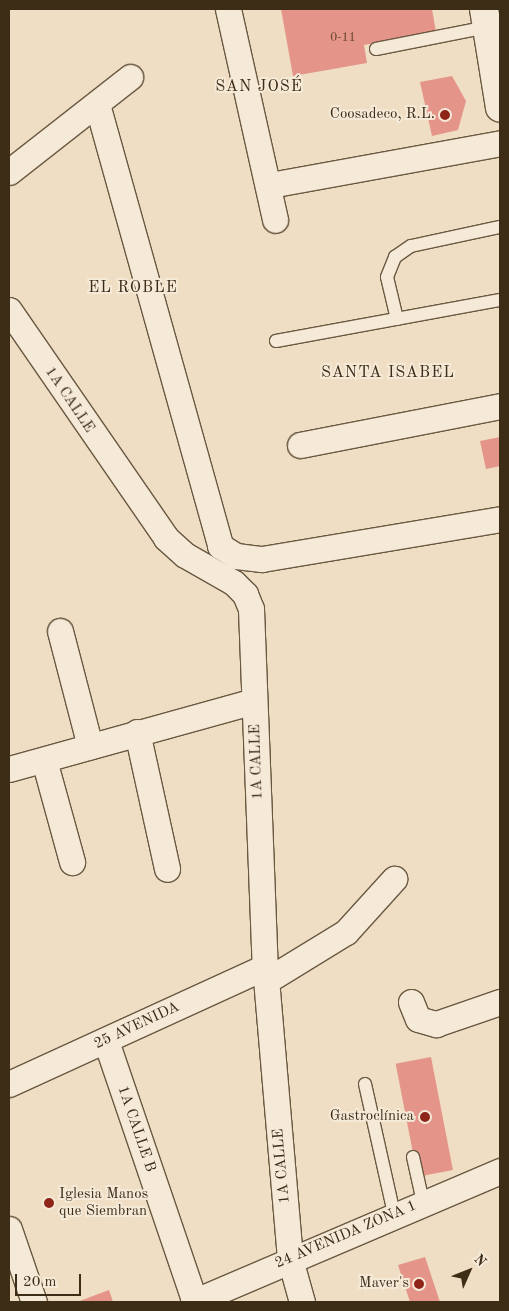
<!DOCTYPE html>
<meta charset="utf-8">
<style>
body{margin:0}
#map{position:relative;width:509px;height:1311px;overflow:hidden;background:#efdec3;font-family:"Old Standard TT",serif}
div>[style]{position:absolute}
.building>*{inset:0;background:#e49488;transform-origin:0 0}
.roads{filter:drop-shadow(1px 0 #6a5841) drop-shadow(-1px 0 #6a5841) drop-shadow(0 1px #6a5841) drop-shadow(0 -1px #6a5841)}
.lane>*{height:12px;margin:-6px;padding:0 6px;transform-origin:6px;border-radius:6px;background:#f5ead8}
.street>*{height:25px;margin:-12.5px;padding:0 12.5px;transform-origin:12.5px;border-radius:12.5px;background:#f5ead8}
.secondary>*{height:28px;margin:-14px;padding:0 14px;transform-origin:14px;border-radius:14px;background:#f5ead8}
.dots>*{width:14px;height:14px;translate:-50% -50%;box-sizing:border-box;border:2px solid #f5ead8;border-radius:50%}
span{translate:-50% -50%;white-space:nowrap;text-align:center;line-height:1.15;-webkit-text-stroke:4px #f5ead8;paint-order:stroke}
.number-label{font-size:12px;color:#674632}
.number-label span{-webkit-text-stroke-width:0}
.poi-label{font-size:15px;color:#3d2c16}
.right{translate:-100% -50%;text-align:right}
.left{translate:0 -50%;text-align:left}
.street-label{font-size:15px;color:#3d2c16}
.neighbourhood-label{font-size:16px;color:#3d2c16;letter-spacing:1px}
.frame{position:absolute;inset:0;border:10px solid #3d2c16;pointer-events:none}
.north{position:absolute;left:444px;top:1246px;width:50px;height:50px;-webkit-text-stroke:4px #f5ead8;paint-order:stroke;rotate:46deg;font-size:14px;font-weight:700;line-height:20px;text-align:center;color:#3d2c16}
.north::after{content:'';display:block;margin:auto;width:18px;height:22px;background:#3d2c16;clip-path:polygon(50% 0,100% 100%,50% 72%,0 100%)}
.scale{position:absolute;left:15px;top:1274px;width:66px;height:22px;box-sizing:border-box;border:2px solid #3d2c16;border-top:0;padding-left:6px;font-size:15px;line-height:18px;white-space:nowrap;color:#3d2c16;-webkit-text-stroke:4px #f5ead8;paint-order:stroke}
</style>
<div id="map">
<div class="building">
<div style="clip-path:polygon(281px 9px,432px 9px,436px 32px,364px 45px,367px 63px,293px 76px)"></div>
<div style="clip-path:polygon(452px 76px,466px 101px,458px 130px,432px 136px,420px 82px)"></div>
<div style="clip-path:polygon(500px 437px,500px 466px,486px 469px,480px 441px)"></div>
<div style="left:431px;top:1057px;width:115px;height:36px;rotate:79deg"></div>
<div style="clip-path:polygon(425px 1257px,440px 1302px,410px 1302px,398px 1265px)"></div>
<div style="clip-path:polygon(109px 1290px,113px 1302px,77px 1302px)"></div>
</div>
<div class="roads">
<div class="lane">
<div style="left:376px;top:49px;width:113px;rotate:-11.2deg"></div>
<div style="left:397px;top:319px;width:43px;rotate:-103.4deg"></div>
<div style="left:387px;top:277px;width:22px;rotate:-68deg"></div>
<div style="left:395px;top:257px;width:19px;rotate:-35deg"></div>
<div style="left:411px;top:246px;width:91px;rotate:-12.1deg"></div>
<div style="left:276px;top:341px;width:228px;rotate:-10.4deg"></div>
<div style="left:365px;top:1084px;width:133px;rotate:77.4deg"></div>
<div style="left:413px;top:1157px;width:46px;rotate:77.5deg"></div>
</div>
<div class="street">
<div style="left:228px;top:9px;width:216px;rotate:77.4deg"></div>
<div style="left:97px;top:104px;width:459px;rotate:74.4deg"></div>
<div style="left:220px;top:546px;width:19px;rotate:32deg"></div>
<div style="left:236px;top:556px;width:26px;rotate:7deg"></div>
<div style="left:262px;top:559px;width:241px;rotate:-9.5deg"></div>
<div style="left:9px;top:172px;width:154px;rotate:-38.1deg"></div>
<div style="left:270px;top:185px;width:234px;rotate:-10.3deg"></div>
<div style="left:9px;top:310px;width:277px;rotate:55.4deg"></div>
<div style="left:166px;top:538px;width:25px;rotate:42deg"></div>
<div style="left:185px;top:555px;width:56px;rotate:29.7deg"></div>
<div style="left:234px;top:583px;width:16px;rotate:45deg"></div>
<div style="left:245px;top:594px;width:16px;rotate:68deg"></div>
<div style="left:251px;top:609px;width:358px;rotate:87.8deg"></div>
<div style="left:265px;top:967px;width:293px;rotate:85.1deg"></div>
<div style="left:290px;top:1259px;width:45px;rotate:74.4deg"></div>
<div style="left:300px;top:445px;width:204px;rotate:-11deg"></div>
<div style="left:60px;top:631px;width:119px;rotate:75.4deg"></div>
<div style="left:137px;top:732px;width:140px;rotate:77.6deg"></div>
<div style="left:44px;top:760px;width:106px;rotate:74.6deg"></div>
<div style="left:9px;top:769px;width:254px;rotate:-15.5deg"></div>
<div style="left:266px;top:981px;width:94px;rotate:-31.5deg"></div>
<div style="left:346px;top:932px;width:72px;rotate:-47.8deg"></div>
<div style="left:411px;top:1002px;width:18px;rotate:68deg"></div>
<div style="left:418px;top:1019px;width:19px;rotate:16deg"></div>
<div style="left:436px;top:1024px;width:68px;rotate:-19deg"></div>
<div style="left:106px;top:1041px;width:276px;rotate:71.2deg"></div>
<div style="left:9px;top:1084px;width:281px;rotate:-24.6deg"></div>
<div style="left:9px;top:1229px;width:77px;rotate:71.1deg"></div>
<div style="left:193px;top:1302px;width:334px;rotate:-23.1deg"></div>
</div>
<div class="secondary">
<div style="left:484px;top:9px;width:100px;rotate:80.8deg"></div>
</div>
</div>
<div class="dots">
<div style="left:445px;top:115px;background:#8f2418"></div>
<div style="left:425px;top:1117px;background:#8f2418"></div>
<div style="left:49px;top:1203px;background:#8f2418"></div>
<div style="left:419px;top:1284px;background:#8f2418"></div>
</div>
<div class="number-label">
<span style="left:343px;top:39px">0-11</span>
</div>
<div class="poi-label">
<span class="right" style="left:435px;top:115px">Coosadeco, R.L.</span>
<span class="right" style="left:414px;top:1117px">Gastroclínica</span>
<span class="left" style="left:59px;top:1203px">Iglesia Manos<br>que Siembran</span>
<span class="right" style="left:409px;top:1284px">Maver's</span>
</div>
<div class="street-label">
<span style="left:69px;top:400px;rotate:56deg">1A CALLE</span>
<span style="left:257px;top:762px;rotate:-92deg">1A CALLE</span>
<span style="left:137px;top:1026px;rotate:-25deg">25 AVENIDA</span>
<span style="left:136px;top:1129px;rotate:71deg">1A CALLE B</span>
<span style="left:282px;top:1166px;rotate:-95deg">1A CALLE</span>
<span style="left:346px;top:1235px;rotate:-23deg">24 AVENIDA ZONA 1</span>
</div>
<div class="neighbourhood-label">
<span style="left:259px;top:87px">SAN JOSÉ</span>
<span style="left:133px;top:288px">EL ROBLE</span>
<span style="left:388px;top:373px">SANTA ISABEL</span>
</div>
<div class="frame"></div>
<div class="north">N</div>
<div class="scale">20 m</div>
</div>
